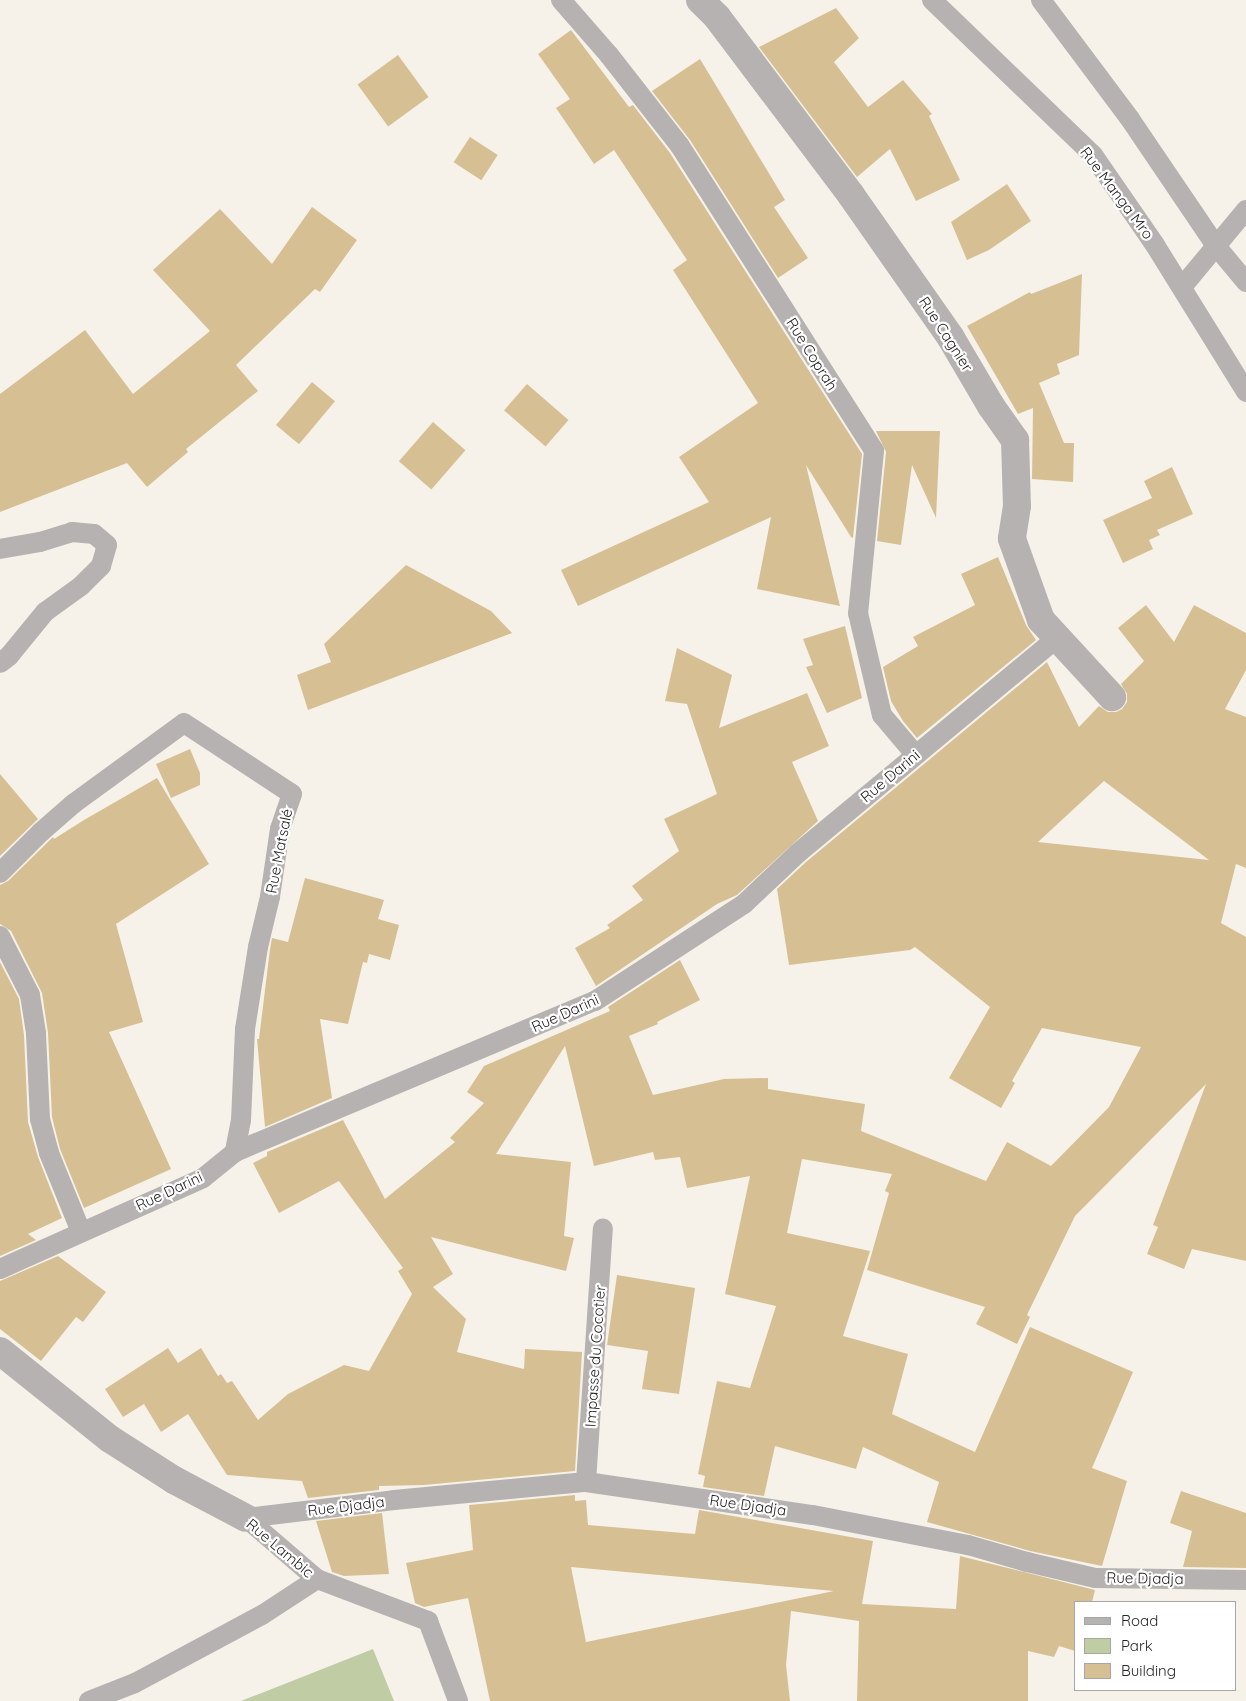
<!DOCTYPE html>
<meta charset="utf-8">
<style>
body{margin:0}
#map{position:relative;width:1246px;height:1701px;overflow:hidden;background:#f6f2ea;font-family:Quicksand,sans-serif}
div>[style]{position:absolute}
.green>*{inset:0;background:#bfcca4}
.building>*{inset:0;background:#d6c093;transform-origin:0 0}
.lane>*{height:20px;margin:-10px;padding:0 10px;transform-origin:10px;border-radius:10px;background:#b6b2b1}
.street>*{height:28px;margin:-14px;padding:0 14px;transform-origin:14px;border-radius:14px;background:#b6b2b1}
span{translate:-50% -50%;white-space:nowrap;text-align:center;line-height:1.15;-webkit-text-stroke:4.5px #fff;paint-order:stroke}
.street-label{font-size:15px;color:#252421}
.legend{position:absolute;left:1074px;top:1601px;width:162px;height:90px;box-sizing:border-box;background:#fff;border:1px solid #a8a7a6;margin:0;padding:6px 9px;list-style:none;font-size:15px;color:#252421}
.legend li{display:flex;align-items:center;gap:10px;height:25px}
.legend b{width:25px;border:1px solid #a8a7a6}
</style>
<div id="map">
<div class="green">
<div style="clip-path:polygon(373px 1649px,394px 1701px,241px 1701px)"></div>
</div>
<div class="building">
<div style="clip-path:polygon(836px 8px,859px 38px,834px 62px,868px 107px,903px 80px,932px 114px,929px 116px,960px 180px,916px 201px,890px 149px,857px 177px,759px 47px)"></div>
<div style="clip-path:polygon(571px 30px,629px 107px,633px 105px,670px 153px,862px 454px,853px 538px,851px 537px,806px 465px,840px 606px,757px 589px,771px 517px,578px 606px,561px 570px,709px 502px,679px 457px,758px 403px,673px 270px,687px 260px,614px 150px,594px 164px,556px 108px,570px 99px,538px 54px)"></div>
<div style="left:398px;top:55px;width:52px;height:50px;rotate:54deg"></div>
<div style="clip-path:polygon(700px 59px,785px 200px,774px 207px,808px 258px,778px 278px,690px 140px,652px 91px)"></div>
<div style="left:470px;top:137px;width:33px;height:30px;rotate:33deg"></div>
<div style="clip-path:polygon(1007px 184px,1031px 221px,989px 250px,967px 260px,951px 222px)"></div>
<div style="clip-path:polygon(312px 207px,357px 240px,320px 292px,315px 289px,236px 365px,258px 391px,186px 449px,188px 452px,147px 487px,127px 463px,0 512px,0 394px,85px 330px,133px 394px,210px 331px,153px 270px,220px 209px,272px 264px)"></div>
<div style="clip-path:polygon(1082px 274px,1079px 355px,1057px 364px,1060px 374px,1039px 383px,1064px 443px,1074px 443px,1073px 482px,1032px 479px,1033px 408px,1018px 414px,967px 326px,1030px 292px,1031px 294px)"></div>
<div style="left:312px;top:382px;width:30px;height:56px;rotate:40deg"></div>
<div style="left:527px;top:384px;width:55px;height:35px;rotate:41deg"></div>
<div style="left:433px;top:422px;width:43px;height:52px;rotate:41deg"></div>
<div style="clip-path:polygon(876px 431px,940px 431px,936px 518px,912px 465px,901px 545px,877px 541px,886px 452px)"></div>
<div style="clip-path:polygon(1172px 467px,1193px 514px,1157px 530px,1160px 535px,1149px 540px,1153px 549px,1123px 563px,1103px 520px,1152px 498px,1144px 481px)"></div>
<div style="clip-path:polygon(998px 557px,1026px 625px,1036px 640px,917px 738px,903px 721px,891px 701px,883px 667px,918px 646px,913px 637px,975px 605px,961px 574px)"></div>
<div style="clip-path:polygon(406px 565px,491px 611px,512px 633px,308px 710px,297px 675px,331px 662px,324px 644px)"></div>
<div style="clip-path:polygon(evenodd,1146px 605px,1174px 642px,1194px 605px,1246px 633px,1246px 670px,1225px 709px,1246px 717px,1246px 868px,1236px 864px,1221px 923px,1246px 937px,1246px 1261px,1192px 1249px,1184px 1269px,1147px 1254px,1158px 1227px,1153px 1225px,1206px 1084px,1075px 1216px,1027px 1315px,1030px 1317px,1017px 1344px,976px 1324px,985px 1307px,867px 1270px,889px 1193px,885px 1191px,892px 1174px,802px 1159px,787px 1233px,870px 1251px,843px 1336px,908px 1354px,892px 1414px,975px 1452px,1030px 1327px,1133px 1372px,1092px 1468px,1127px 1481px,1102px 1566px,1030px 1551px,927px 1522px,939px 1482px,863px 1447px,856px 1469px,775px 1446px,764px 1496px,703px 1487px,705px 1476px,698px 1474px,717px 1381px,750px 1388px,776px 1306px,725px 1294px,750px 1176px,687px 1188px,680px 1157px,655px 1160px,653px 1152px,594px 1166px,565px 1046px,496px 1154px,571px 1162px,564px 1236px,574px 1238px,566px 1271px,431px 1237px,453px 1274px,433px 1287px,466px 1319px,457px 1352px,524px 1369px,525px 1349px,582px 1352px,575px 1471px,424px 1485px,379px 1486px,379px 1490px,308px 1498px,302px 1481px,227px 1475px,188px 1414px,161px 1432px,144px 1404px,123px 1417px,105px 1389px,168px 1348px,178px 1363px,201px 1348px,218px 1376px,221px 1374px,227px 1383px,232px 1381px,258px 1420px,288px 1394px,344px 1365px,369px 1371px,412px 1294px,398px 1271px,403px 1268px,339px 1181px,279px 1213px,253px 1163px,267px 1156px,267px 1152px,343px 1120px,385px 1199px,455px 1142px,450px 1138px,484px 1103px,467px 1092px,484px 1066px,610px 1011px,608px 1007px,680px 960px,700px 1000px,657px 1022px,658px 1024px,629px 1036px,653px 1095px,724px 1079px,768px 1078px,768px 1089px,865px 1104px,861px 1131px,986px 1181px,1007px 1142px,1051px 1166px,1109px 1107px,1141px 1047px,1042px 1028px,1012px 1081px,1015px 1083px,1001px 1108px,949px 1078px,990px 1007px,915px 947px,910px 950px,789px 965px,777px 889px,806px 862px,1047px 662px,1079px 727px,1099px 706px,1108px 712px,1116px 712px,1122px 709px,1127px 702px,1127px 694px,1121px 684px,1144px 661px,1118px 628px,1146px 605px,1104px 781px,1209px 860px,1038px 842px,1104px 781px)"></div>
<div style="clip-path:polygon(845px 626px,862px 698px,827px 713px,806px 667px,813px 665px,803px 639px)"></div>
<div style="clip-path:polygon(677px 648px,732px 675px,719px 728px,807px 693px,829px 746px,792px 762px,818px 821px,737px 895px,717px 904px,596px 986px,575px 948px,610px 928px,607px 925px,643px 900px,632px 886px,679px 851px,664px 819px,717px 794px,687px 704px,665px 701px)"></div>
<div style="clip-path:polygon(190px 749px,200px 773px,200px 785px,171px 798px,156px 764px)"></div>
<div style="clip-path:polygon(0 774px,38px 819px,0 856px)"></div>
<div style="clip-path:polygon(157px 778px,209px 864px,116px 924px,143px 1022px,109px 1032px,171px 1169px,84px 1208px,60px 1149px,52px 1117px,48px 1033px,42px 993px,11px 931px,0 924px,0 885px,8px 881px,53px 837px,54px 839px,84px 820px)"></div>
<div style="clip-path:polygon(305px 878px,384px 900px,378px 919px,399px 925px,390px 960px,369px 954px,367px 963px,363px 962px,348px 1024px,320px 1019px,332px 1098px,265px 1127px,257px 1039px,259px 1039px,270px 949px,272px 938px,288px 942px)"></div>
<div style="clip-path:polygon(0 962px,19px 999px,24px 1035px,28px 1122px,38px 1157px,62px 1218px,28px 1234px,36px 1240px,0 1256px)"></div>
<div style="clip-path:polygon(58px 1256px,106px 1292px,83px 1322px,76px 1317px,41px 1361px,0 1329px,0 1281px)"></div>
<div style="clip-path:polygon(617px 1275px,695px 1288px,679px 1394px,642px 1389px,648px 1351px,607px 1345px)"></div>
<div style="clip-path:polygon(1181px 1491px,1246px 1513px,1246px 1568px,1183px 1567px,1192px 1531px,1170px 1523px)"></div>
<div style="clip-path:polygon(evenodd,575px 1495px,575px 1501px,586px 1500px,588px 1525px,695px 1534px,699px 1510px,873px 1541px,862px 1604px,956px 1609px,960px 1556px,1095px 1590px,1092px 1602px,1075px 1602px,1075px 1651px,1059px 1646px,1054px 1657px,1028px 1651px,1028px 1701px,857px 1701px,859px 1621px,791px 1611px,786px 1665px,790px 1701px,490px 1701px,468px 1598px,424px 1607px,415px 1603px,406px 1563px,473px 1550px,469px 1505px,575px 1495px,571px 1567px,834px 1591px,586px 1642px,571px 1567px)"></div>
<div style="clip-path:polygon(382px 1513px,389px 1574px,344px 1576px,332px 1572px,316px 1521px)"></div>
</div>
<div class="lane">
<div style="left:561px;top:0;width:73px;rotate:48.9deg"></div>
<div style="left:609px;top:55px;width:115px;rotate:52deg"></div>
<div style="left:680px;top:146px;width:361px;rotate:57.5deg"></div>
<div style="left:874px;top:451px;width:163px;rotate:95.6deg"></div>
<div style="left:858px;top:613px;width:105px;rotate:76.8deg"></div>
<div style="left:882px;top:715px;width:51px;rotate:49.8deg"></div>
<div style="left:932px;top:0;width:223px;rotate:43.9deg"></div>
<div style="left:1093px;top:155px;width:109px;rotate:55.4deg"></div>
<div style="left:1155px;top:245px;width:173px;rotate:58.2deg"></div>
<div style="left:1041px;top:0;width:149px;rotate:53.2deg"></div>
<div style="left:1130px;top:119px;width:153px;rotate:55.9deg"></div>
<div style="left:1216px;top:246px;width:47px;rotate:50.2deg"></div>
<div style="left:1182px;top:287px;width:100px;rotate:-50.3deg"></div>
<div style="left:0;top:549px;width:41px;rotate:-9.9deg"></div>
<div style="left:40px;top:542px;width:34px;rotate:-17deg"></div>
<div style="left:72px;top:532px;width:22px;rotate:5deg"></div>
<div style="left:94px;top:534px;width:17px;rotate:40deg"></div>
<div style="left:107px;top:545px;width:22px;rotate:106deg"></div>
<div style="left:101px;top:566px;width:28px;rotate:135deg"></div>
<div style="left:81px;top:586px;width:44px;rotate:144.2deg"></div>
<div style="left:45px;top:612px;width:57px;rotate:129.3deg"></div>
<div style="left:9px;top:656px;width:11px;rotate:142deg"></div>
<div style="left:0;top:873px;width:58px;rotate:-45deg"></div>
<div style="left:41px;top:832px;width:43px;rotate:-41.2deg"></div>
<div style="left:73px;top:804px;width:137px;rotate:-36.1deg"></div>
<div style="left:184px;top:723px;width:129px;rotate:33.3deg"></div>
<div style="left:292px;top:794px;width:37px;rotate:109deg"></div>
<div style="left:280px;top:829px;width:69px;rotate:98.4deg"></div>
<div style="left:270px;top:897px;width:51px;rotate:103.5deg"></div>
<div style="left:258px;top:947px;width:83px;rotate:99deg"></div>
<div style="left:245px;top:1029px;width:91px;rotate:92.5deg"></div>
<div style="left:241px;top:1120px;width:33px;rotate:101deg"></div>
<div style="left:0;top:936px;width:66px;rotate:63deg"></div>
<div style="left:30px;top:995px;width:39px;rotate:81deg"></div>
<div style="left:36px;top:1034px;width:85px;rotate:87.3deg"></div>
<div style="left:40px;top:1119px;width:35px;rotate:75deg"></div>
<div style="left:49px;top:1153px;width:85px;rotate:67.9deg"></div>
<div style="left:0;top:1269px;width:222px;rotate:-24.1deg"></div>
<div style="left:203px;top:1178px;width:41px;rotate:-39.1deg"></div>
<div style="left:235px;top:1152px;width:390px;rotate:-22.8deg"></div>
<div style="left:595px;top:1001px;width:178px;rotate:-33.1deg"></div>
<div style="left:744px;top:904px;width:74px;rotate:-43.4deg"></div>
<div style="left:798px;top:853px;width:337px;rotate:-39.7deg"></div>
<div style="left:586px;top:1482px;width:254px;rotate:-86.2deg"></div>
<div style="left:246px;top:1518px;width:149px;rotate:-6.9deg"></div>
<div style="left:394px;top:1500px;width:193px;rotate:-5.4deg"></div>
<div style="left:586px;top:1482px;width:229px;rotate:8.3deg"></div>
<div style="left:813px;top:1515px;width:158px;rotate:11deg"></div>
<div style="left:968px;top:1545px;width:61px;rotate:16.1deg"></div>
<div style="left:1027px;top:1562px;width:70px;rotate:13.2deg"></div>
<div style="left:1095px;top:1578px;width:151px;rotate:0.8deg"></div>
<div style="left:246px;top:1518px;width:94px;rotate:40.7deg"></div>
<div style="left:317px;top:1579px;width:119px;rotate:20.7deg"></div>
<div style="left:428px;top:1621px;width:85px;rotate:69.4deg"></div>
<div style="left:89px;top:1701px;width:49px;rotate:-21.4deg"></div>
<div style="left:135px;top:1683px;width:144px;rotate:-28.2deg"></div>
<div style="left:262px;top:1615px;width:66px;rotate:-33.2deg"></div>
</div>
<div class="street">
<div style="left:700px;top:0;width:24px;rotate:45deg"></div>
<div style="left:717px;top:17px;width:223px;rotate:53deg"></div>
<div style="left:851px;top:195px;width:174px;rotate:55deg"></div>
<div style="left:951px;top:338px;width:79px;rotate:59.5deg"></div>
<div style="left:991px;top:406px;width:42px;rotate:54.8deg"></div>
<div style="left:1015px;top:440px;width:66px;rotate:88.3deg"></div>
<div style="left:1017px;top:506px;width:33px;rotate:99deg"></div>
<div style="left:1012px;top:539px;width:86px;rotate:70.3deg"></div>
<div style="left:1041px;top:620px;width:105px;rotate:47.3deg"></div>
<div style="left:0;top:1351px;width:141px;rotate:38.7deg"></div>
<div style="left:110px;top:1439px;width:76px;rotate:32.6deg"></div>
<div style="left:174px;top:1480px;width:81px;rotate:27.8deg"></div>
</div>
<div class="street-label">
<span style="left:1117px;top:193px;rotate:53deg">Rue Manga Mro</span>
<span style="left:946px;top:334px;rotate:57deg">Rue Cagnier</span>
<span style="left:812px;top:354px;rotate:58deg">Rue Coprah</span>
<span style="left:890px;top:776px;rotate:-40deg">Rue Darini</span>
<span style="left:279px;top:851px;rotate:-79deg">Rue Matsalé</span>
<span style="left:565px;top:1013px;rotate:-24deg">Rue Darini</span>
<span style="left:169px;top:1191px;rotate:-25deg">Rue Darini</span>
<span style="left:595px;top:1356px;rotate:-86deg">Impasse du Cocotier</span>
<span style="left:748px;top:1505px;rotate:8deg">Rue Djadja</span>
<span style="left:346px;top:1506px;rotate:-7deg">Rue Djadja</span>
<span style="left:280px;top:1548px;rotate:40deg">Rue Lambic</span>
<span style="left:1145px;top:1578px;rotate:1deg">Rue Djadja</span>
</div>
<ul class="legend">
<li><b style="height:6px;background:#b6b2b1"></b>Road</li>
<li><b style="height:14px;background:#bfcca4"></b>Park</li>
<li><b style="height:14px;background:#d6c093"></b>Building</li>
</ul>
</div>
